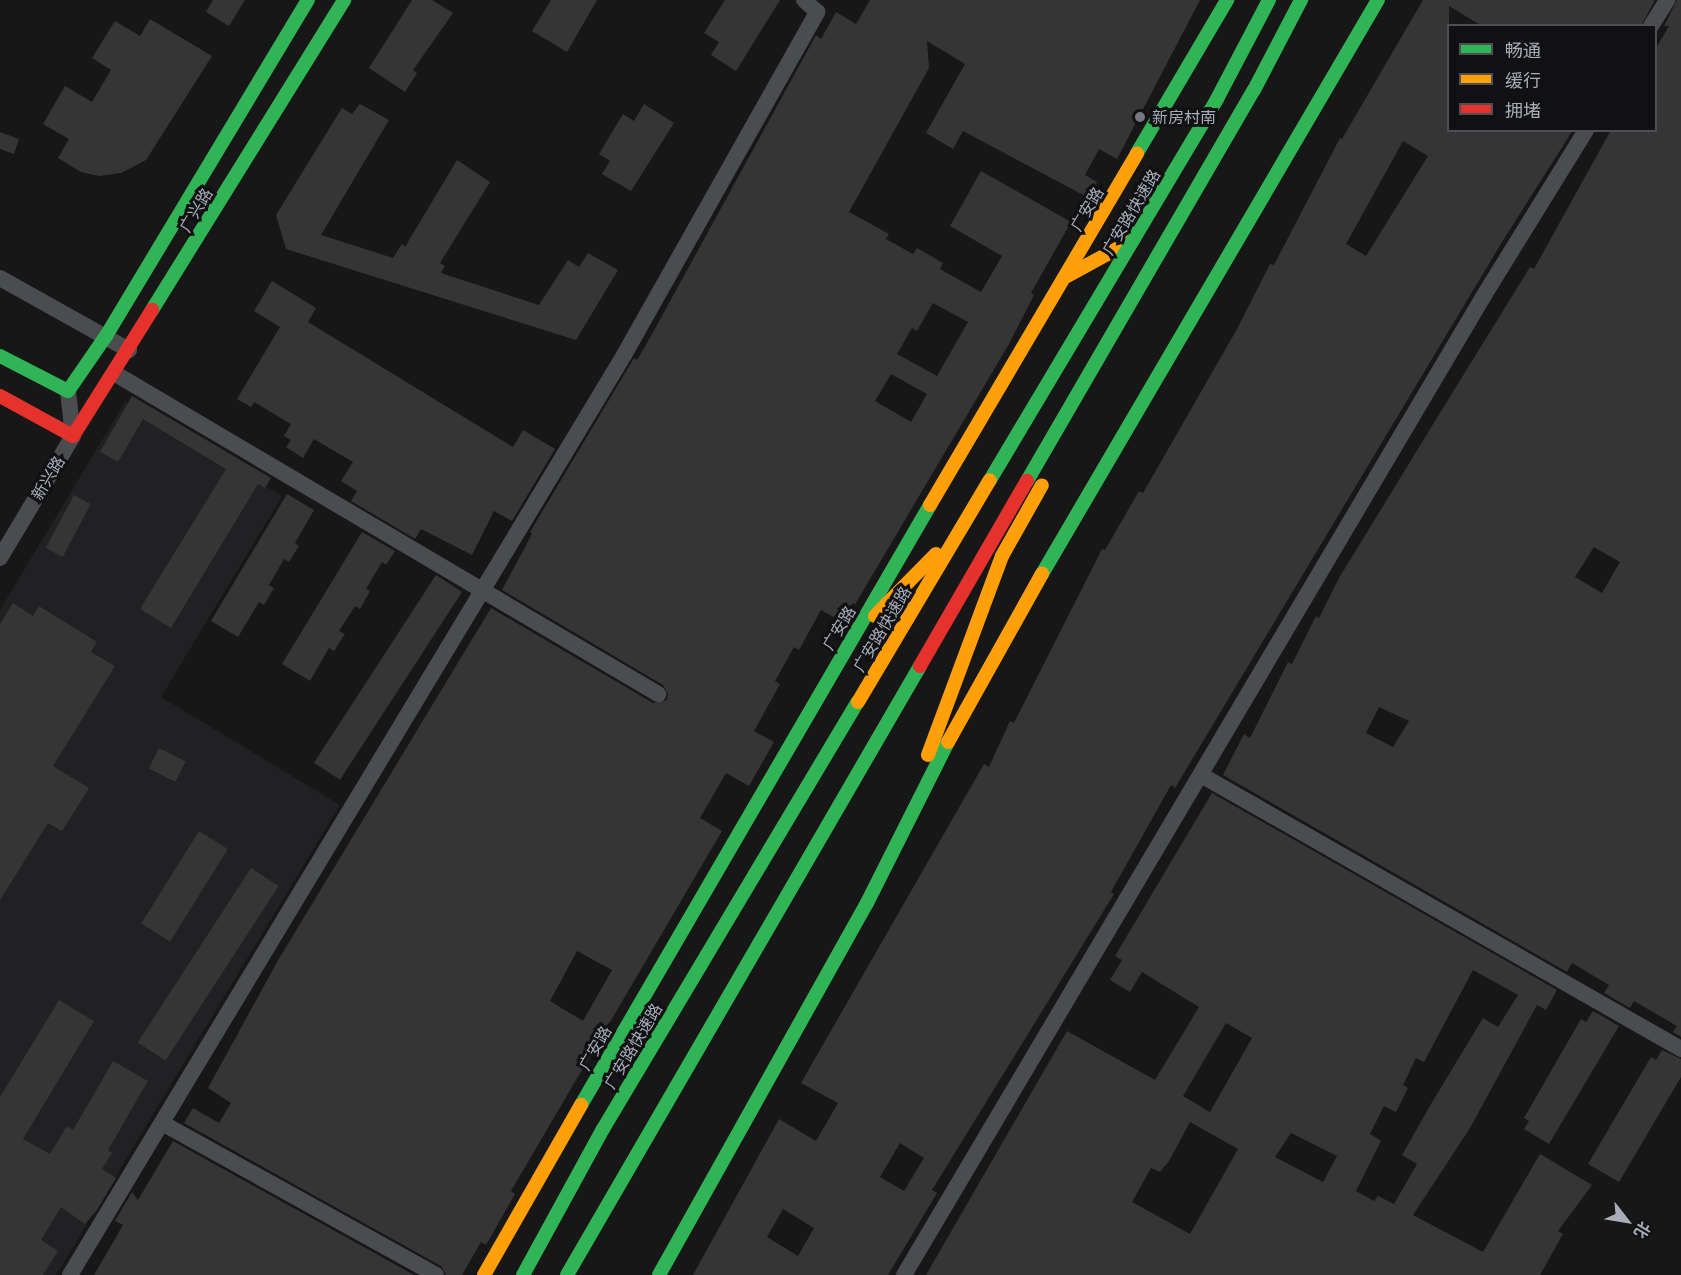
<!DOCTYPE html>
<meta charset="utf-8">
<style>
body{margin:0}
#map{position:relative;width:1681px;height:1275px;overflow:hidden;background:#171717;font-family:"PT Sans","Noto Sans SC",sans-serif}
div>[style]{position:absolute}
.built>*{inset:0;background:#212123}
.building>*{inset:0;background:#353536;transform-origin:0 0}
.street>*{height:16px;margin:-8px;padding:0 8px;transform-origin:8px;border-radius:8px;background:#4b4c50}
.fast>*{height:14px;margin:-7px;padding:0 7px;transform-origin:7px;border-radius:7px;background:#30b455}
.slow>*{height:14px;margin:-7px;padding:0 7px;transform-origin:7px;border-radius:7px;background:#ff9f0a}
.jam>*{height:14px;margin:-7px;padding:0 7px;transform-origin:7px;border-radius:7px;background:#e5322d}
.fast-bridge>*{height:14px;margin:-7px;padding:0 7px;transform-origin:7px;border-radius:7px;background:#30b455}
.slow-bridge>*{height:14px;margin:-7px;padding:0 7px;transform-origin:7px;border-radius:7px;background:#ff9f0a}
.dots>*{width:16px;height:16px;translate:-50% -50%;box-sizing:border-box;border:3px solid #111113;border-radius:50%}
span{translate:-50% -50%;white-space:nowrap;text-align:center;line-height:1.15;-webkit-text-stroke:6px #111113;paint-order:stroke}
.poi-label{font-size:16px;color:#a8adb8}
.left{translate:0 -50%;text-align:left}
.street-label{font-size:16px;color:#a8adb8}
.legend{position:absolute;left:1447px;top:24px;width:210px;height:108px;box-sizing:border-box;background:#111113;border:2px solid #4d4f55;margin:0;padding:8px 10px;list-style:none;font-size:18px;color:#a8adb8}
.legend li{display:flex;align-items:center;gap:12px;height:30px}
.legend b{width:30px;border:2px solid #4d4f55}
.north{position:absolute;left:1597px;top:1191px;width:60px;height:60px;-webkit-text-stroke:4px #111113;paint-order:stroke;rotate:121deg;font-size:16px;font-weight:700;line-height:24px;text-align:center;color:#a8adb8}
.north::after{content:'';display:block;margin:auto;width:21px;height:27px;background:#a8adb8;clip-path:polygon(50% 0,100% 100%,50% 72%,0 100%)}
</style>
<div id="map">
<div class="built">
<div style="clip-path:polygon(125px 402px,282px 496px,161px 697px,340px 805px,56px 1275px,0 1275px,0 610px)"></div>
</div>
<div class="building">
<div style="clip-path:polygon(213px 0,245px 0,229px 26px,206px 12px)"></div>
<div style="clip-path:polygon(412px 0,432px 0,453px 13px,413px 70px,417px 73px,405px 92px,369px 68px)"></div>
<div style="clip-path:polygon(551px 0,597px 0,567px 52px,532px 31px)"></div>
<div style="clip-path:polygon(725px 0,780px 0,736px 71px,711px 55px,719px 42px,704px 33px)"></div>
<div style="clip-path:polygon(evenodd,870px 0,1200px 0,1117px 159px,1099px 149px,1085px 175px,1097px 182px,1089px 198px,963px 131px,953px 149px,926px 133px,965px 64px,927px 41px,929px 68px,849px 212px,889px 234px,886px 239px,913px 254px,917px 248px,943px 263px,940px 269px,981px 292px,1002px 256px,950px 226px,981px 171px,1071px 222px,1031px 293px,1034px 295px,1009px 344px,844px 623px,821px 610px,799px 650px,794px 647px,775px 681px,780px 684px,754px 731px,774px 742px,749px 786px,726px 773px,700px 818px,722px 831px,511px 1191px,515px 1194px,486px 1245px,481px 1242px,462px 1275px,446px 1275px,441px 1266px,184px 1123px,193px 1108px,219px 1123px,231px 1103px,208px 1088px,277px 962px,491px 608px,653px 703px,667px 700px,668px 694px,663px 685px,502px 590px,532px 534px,530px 532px,634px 358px,637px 360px,646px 345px,816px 35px,821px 39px,836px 12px,856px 24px,870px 0,933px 303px,968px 322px,937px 376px,897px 354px,912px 328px,917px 331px,933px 303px,870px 0,891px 374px,927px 394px,911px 422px,875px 401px,891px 374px,870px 0,577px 951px,612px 970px,583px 1021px,550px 1001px,577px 951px)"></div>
<div style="clip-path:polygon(evenodd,1423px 0,1655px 0,1641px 26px,1482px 26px,1449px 6px,1449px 130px,1573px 130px,1502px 242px,1175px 788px,1171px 785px,1111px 892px,1114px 894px,932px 1190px,937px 1193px,888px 1275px,693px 1275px,779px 1119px,816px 1141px,838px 1103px,801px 1083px,984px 764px,989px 767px,1010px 721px,1014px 723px,1102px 549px,1105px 550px,1139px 491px,1143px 493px,1237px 329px,1270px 264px,1274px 265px,1340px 138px,1342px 139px,1423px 0,1403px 141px,1428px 156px,1366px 256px,1346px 244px,1403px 141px,1423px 0,900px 1143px,924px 1158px,904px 1191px,880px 1177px,900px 1143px,1423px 0,783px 1209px,814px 1228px,798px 1256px,767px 1237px,783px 1209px)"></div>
<div style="clip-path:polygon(evenodd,1677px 0,1681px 0,1681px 1037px,1673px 1032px,1677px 1026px,1634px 1001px,1630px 1008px,1604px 993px,1609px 985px,1572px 963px,1567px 972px,1223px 775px,1244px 734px,1250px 738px,1288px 662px,1292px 664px,1316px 616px,1319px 618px,1339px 578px,1435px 421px,1530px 267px,1534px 269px,1611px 130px,1656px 130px,1656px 48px,1669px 26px,1664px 26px,1677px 0,1594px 547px,1620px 562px,1602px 593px,1575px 577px,1594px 547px,1677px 0,1379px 707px,1409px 721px,1393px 747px,1366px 733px,1379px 707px)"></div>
<div style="clip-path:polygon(150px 19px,212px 56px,146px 160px,121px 173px,99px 176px,81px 172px,58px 158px,69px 139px,43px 124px,65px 86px,92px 102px,111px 70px,92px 58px,115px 21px,140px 36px)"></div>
<div style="clip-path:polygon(360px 104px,389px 120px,321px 235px,393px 258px,402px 244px,405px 247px,457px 160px,490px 182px,440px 263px,445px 266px,441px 273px,539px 305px,568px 260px,579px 267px,588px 253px,618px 270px,576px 340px,286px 249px,276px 215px,342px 108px,352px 114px)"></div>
<div style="clip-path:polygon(644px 104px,674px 123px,631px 191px,602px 174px,610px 161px,599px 154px,623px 114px,634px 121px)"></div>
<div style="clip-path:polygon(0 132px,19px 139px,14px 154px,0 149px)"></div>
<div style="clip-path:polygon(272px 281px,316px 308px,308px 322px,513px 447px,523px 430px,555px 449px,512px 521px,494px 511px,472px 555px,421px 529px,415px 539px,351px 501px,357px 491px,341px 481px,353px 462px,314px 439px,303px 458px,286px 447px,291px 440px,284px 436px,291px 424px,254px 402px,251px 407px,237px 399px,280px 327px,254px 311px)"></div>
<div style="clip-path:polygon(132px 396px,271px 478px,265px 488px,258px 484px,171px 628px,140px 609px,226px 469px,143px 419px,118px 462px,100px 452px)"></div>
<div style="clip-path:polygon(287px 494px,314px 510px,295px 543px,299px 546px,289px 562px,284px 559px,269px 585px,274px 588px,264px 605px,259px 602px,238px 637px,211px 621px)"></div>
<div style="left:74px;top:495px;width:19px;height:60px;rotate:28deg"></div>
<div style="clip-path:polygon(362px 532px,395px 551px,386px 565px,382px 562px,366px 589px,370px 591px,360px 609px,355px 606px,339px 631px,345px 634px,334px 651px,329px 648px,310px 681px,282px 664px)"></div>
<div style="left:436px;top:575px;width:31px;height:224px;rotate:33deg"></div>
<div style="clip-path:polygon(13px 603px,33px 616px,39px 606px,97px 642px,91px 652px,115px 666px,53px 766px,89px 788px,62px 831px,48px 823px,0 900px,0 624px)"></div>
<div style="left:159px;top:748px;width:30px;height:23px;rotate:27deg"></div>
<div style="clip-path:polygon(evenodd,1212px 793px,1557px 990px,1546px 1010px,1537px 1005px,1470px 1128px,1413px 1215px,1483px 1252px,1540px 1154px,1592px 1185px,1558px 1231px,1563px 1234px,1540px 1275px,926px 1275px,1067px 1031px,1155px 1080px,1199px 1007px,1142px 972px,1130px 992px,1110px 980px,1122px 960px,1115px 956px,1212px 793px,1473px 970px,1518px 995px,1498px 1027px,1483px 1018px,1431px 1104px,1402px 1155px,1417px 1164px,1394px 1204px,1378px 1196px,1374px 1201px,1356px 1191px,1381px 1141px,1370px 1134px,1384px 1106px,1396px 1112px,1408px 1088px,1403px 1085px,1416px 1058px,1424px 1062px,1473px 970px,1212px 793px,1226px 1023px,1252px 1038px,1210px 1112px,1183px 1096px,1226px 1023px,1212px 793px,1190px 1122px,1238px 1149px,1190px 1234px,1132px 1202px,1151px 1168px,1160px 1172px,1169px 1161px,1190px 1122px,1212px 793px,1291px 1133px,1337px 1156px,1323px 1182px,1275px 1157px,1291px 1133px)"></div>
<div style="left:199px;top:831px;width:34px;height:109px;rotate:32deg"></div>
<div style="left:251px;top:868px;width:33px;height:208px;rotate:33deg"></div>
<div style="clip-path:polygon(59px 1000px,94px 1021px,23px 1139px,50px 1154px,67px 1126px,73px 1130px,113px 1061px,148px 1081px,108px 1150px,112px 1153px,102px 1169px,116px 1178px,97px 1210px,85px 1224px,61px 1207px,41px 1240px,58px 1251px,43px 1275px,0 1275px,0 1097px)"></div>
<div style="clip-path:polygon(1593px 1011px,1619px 1026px,1549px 1144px,1524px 1129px,1529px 1121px,1524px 1118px,1581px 1019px,1586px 1022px)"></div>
<div style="clip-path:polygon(1662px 1050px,1681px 1059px,1681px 1077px,1619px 1182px,1588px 1164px,1651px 1057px,1656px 1060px)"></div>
<div style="clip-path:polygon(173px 1141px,414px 1275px,94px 1275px,123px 1225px,115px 1221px,132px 1192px,138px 1200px)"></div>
</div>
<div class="street">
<div style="left:1651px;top:26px;width:31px;rotate:-58deg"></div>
<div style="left:0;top:278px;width:148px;rotate:29.2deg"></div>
<div style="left:114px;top:373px;width:632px;rotate:30.54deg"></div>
<div style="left:0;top:558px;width:142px;rotate:-59.1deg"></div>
<div style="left:73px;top:436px;width:45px;rotate:-96.3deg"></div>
<div style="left:1201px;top:775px;width:553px;rotate:29.72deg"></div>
<div style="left:162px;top:1123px;width:313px;rotate:29deg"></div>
<div style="left:70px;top:1275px;width:1074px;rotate:-58.94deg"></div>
<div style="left:624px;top:355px;width:394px;rotate:-60.6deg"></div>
<div style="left:817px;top:12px;width:18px;rotate:-137deg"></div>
<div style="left:904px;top:1275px;width:1137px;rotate:-59.37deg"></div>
<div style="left:1483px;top:297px;width:196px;rotate:-58.3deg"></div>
</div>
<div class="fast">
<div style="left:1137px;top:153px;width:178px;rotate:-59.5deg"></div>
<div style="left:152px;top:310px;width:365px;rotate:-58.2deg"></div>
<div style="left:0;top:356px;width:76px;rotate:27.2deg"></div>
<div style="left:68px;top:391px;width:67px;rotate:-55.4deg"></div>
<div style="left:106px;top:336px;width:392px;rotate:-59deg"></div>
<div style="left:1027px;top:481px;width:452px;rotate:-59.9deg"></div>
<div style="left:1254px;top:90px;width:102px;rotate:-62.4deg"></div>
<div style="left:1042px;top:574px;width:665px;rotate:-59.66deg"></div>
<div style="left:581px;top:1105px;width:694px;rotate:-59.81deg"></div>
<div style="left:567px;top:1275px;width:704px;rotate:-59.9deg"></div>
<div style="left:659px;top:1275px;width:426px;rotate:-60.8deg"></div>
<div style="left:867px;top:903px;width:180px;rotate:-63.3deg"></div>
</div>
<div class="slow">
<div style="left:1067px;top:276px;width:75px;rotate:-28.6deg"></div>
<div style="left:930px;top:505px;width:408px;rotate:-59.5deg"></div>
<div style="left:875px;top:616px;width:87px;rotate:-45.5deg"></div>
<div style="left:948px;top:742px;width:193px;rotate:-60.8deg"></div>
<div style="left:928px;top:755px;width:212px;rotate:-69.6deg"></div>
<div style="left:1002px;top:556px;width:81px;rotate:-60.6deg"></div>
<div style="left:484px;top:1275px;width:196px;rotate:-60.3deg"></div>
</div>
<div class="jam">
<div style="left:0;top:396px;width:83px;rotate:28.7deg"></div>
<div style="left:73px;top:436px;width:149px;rotate:-57.9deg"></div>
<div style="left:920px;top:666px;width:214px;rotate:-60deg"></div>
</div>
<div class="fast-bridge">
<div style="left:990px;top:480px;width:443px;rotate:-59.2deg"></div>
<div style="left:1217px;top:99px;width:112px;rotate:-62.3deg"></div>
<div style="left:523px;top:1275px;width:166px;rotate:-61.3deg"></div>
<div style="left:603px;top:1129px;width:497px;rotate:-59.2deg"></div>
</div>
<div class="slow-bridge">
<div style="left:858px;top:702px;width:258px;rotate:-59.3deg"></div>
</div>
<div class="dots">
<div style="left:1140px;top:117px;background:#757880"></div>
</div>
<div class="poi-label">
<span class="left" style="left:1152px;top:117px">新房村南</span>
</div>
<div class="street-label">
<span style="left:1087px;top:209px;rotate:-59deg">广安路</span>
<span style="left:196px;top:210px;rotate:-59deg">广兴路</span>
<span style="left:1131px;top:212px;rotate:-59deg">广安路快速路</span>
<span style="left:48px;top:478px;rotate:-59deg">新兴路</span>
<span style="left:839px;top:628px;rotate:-59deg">广安路</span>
<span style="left:882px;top:629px;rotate:-59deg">广安路快速路</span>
<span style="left:633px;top:1046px;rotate:-59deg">广安路快速路</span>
<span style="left:595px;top:1048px;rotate:-60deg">广安路</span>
</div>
<ul class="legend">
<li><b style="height:8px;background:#30b455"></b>畅通</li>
<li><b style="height:8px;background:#ff9f0a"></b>缓行</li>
<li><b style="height:8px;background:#e5322d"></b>拥堵</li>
</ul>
<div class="north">北</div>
</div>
